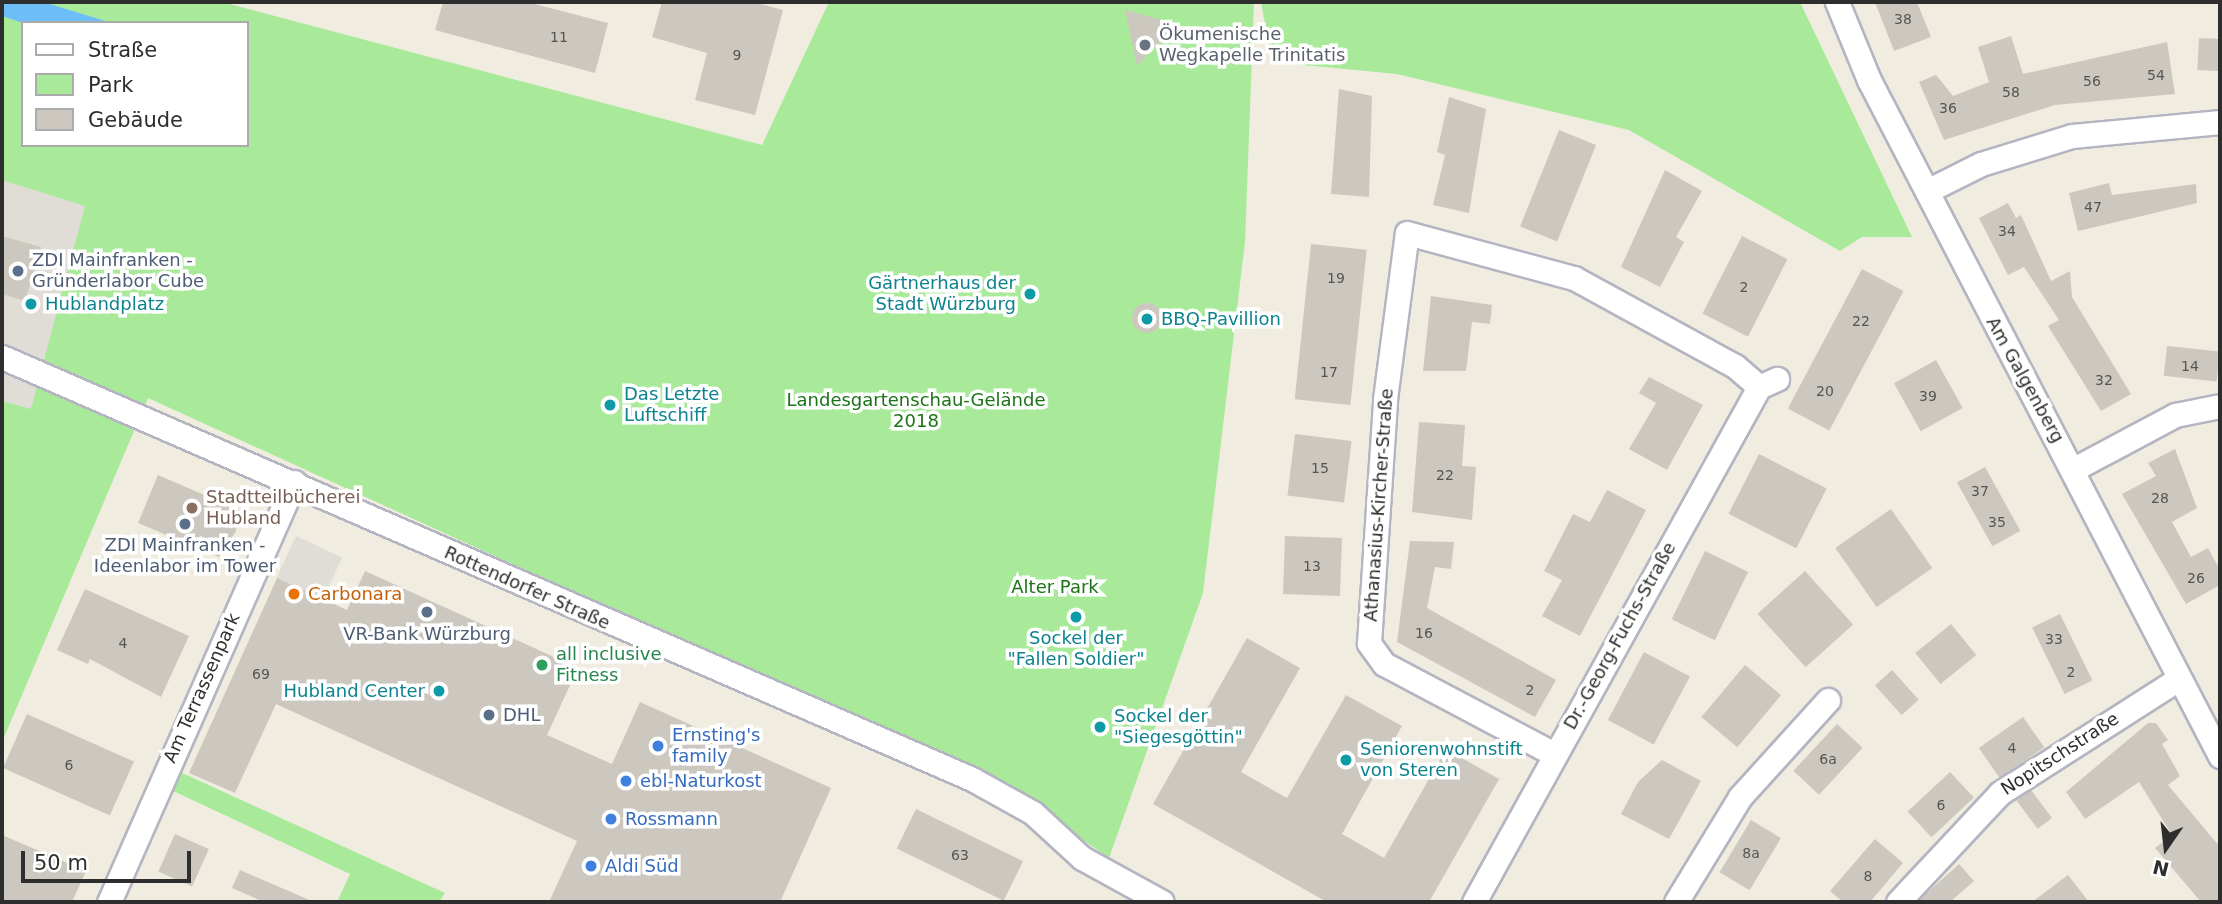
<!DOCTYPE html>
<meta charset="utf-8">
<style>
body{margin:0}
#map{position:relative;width:2222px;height:904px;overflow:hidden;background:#f0ece0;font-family:"DejaVu Sans",sans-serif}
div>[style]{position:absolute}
.green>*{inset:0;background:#a8ea99}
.plaza>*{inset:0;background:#e0ddd7;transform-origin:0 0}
.water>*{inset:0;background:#6dbdf8}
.building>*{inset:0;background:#ccc8bf;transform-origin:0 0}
.round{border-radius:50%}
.roads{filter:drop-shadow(2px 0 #b4b4c2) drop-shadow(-2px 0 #b4b4c2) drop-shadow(0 2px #b4b4c2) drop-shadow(0 -2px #b4b4c2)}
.minor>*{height:23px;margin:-11.5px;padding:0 11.5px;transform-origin:11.5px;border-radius:11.5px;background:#fff}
.dots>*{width:19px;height:19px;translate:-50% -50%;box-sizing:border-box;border:4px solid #fff;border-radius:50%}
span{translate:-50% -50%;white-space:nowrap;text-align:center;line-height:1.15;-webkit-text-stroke:7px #fff;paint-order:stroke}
.number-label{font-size:14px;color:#565452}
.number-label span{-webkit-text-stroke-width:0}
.worship-label{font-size:18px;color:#5b616d}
.left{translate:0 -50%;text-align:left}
.service-label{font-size:18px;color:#4e5e75}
.culture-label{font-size:18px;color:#0d838f}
.right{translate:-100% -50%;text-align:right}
.street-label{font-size:18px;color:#2e2e2e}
.park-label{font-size:18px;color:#1a7415}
.education-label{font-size:18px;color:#785e54}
.food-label{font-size:18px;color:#c56008}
.leisure-label{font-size:18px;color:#27864d}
.shop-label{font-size:18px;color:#366cbe}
.frame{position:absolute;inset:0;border:4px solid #2e2e2e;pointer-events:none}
.legend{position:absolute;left:21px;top:21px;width:228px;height:126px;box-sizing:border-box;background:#fff;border:2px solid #ababab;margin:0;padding:9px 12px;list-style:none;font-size:21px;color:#2e2e2e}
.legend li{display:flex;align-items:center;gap:14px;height:35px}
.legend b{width:35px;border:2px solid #ababab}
.north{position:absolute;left:2131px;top:813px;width:70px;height:70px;-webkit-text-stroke:5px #fff;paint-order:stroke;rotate:194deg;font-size:19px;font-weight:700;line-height:28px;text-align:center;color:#2e2e2e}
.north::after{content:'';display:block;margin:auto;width:24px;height:32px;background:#2e2e2e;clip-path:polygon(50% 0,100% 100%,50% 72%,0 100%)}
.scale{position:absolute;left:21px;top:851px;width:170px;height:32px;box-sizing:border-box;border:4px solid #2e2e2e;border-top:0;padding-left:9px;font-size:21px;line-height:24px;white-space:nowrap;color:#2e2e2e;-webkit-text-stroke:5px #fff;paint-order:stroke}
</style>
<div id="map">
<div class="green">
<div style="clip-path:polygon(evenodd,2px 2px,222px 2px,762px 145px,829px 2px,1254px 2px,1245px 242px,1203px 593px,1109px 858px,1015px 793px,148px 398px,2px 742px,2px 2px,23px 23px,247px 23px,247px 145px,23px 145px,23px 23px)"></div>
<div style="clip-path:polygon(1261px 2px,1800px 2px,1912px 237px,1862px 237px,1840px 251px,1629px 130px,1397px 74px,1272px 62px)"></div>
<div style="clip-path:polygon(178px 771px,445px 893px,439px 902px,337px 902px,350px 874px,169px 789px)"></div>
</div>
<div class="plaza">
<div style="clip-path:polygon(2px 180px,85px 206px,31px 409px,2px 401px)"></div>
<div style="left:296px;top:536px;width:51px;height:46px;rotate:25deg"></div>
</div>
<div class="water">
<div style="clip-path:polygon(2px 2px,43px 2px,112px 23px,23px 23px,2px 16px)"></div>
</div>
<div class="building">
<div style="clip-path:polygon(443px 2px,527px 2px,608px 23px,595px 73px,435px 30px)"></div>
<div style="clip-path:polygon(662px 2px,754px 2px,783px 10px,755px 115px,695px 100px,707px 53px,652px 37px)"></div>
<div style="clip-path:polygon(1875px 2px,1917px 2px,1931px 37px,1894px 51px)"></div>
<div style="clip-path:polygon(1125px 10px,1177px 24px,1137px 66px)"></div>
<div style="clip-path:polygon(2011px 36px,2023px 74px,2167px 42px,2175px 94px,2055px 105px,1944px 140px,1919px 82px,1936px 75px,1953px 96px,1989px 82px,1978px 47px)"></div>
<div style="left:2199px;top:38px;width:21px;height:32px;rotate:3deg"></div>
<div style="clip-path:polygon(1339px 89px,1372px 96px,1369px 197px,1331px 194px)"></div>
<div style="clip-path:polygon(1449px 97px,1486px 109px,1469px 213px,1433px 205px,1445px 155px,1437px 152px)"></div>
<div style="left:1559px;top:130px;width:40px;height:104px;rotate:22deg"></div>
<div style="clip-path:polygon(1665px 170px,1702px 191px,1676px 237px,1684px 242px,1660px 287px,1621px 267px)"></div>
<div style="clip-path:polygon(2109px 183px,2112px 195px,2196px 184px,2197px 203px,2078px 231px,2069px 193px)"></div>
<div style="clip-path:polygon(2008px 203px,2016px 218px,2021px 215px,2051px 281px,2070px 271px,2072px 297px,2131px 394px,2101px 411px,2048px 326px,2059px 320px,2024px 267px,2008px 275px,1979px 218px)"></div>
<div style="clip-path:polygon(2px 236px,41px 247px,25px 301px,2px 294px)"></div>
<div style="left:1742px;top:236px;width:51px;height:87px;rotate:27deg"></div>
<div style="left:1311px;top:244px;width:56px;height:156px;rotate:6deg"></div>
<div style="left:1862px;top:269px;width:47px;height:158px;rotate:28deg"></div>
<div style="clip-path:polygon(1431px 296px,1492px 305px,1490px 324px,1472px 322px,1466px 371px,1423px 371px)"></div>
<div class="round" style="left:1132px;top:303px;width:30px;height:30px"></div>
<div style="left:2167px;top:346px;width:53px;height:30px;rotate:6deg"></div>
<div style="left:1936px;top:360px;width:55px;height:48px;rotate:61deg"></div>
<div style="clip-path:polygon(1649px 377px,1703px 405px,1667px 470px,1629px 449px,1656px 403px,1639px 393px)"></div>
<div style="clip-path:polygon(1419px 422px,1465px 425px,1462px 466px,1476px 467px,1472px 520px,1412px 512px)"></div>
<div style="left:1295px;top:434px;width:57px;height:62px;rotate:7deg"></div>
<div style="clip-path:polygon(2175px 449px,2197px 508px,2172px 522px,2191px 557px,2208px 548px,2220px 570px,2220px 585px,2186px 604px,2122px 494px,2156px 476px,2148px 463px)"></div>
<div style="left:1759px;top:454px;width:76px;height:67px;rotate:27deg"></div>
<div style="left:1985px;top:467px;width:73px;height:32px;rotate:61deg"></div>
<div style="clip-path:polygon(158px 475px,239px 510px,236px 531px,219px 557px,138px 523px)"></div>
<div style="clip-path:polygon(1607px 490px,1646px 510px,1580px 636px,1542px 616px,1562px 580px,1544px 571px,1573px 514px,1590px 522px)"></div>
<div style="left:1891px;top:509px;width:72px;height:68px;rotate:55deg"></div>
<div style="left:1285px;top:536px;width:57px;height:58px;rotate:2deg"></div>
<div style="clip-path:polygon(1410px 541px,1454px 542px,1451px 569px,1435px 567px,1427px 608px,1556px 680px,1535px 717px,1397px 642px)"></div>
<div style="left:1705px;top:551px;width:48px;height:76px;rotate:26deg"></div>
<div style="clip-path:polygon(365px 571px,578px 668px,547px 735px,612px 764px,640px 702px,831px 788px,780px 902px,549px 902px,577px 841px,276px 704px,235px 793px,189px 773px,277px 578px,347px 610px)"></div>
<div style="left:1805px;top:571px;width:72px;height:64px;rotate:48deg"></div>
<div style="clip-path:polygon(85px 589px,189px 636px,161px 697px,90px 659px,88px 664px,57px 650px)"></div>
<div style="left:2060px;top:614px;width:74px;height:31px;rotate:64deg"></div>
<div style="left:1951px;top:624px;width:40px;height:46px;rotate:51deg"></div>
<div style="clip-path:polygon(1247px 638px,1300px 668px,1241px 772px,1287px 798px,1346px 695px,1402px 726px,1342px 834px,1384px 858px,1446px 749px,1499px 779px,1429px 902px,1327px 902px,1153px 804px)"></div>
<div style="left:1644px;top:652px;width:52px;height:77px;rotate:28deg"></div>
<div style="left:1745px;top:665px;width:47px;height:68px;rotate:40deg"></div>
<div style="left:1892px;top:670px;width:40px;height:23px;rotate:48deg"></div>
<div style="left:27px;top:714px;width:117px;height:59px;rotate:24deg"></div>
<div style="left:2023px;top:717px;width:37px;height:54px;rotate:55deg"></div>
<div style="clip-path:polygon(2148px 723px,2156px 723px,2168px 740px,2162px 744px,2180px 776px,2168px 785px,2220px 847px,2220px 902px,2201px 902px,2155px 848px,2172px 835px,2139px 782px,2085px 819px,2066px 792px)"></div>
<div style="left:1837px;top:724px;width:35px;height:64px;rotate:43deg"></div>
<div style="clip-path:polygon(1662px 760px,1701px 781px,1669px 839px,1621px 814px,1638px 782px)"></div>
<div style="left:1950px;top:772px;width:35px;height:58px;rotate:47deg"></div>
<div style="left:2031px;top:790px;width:35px;height:18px;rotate:53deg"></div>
<div style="left:916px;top:809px;width:119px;height:44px;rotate:26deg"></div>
<div style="left:1751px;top:820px;width:35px;height:61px;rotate:31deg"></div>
<div style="left:175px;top:834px;width:37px;height:41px;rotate:24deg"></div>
<div style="clip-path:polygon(2px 835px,86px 871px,72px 902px,2px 902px)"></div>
<div style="clip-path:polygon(1875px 839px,1903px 863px,1870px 902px,1843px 902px,1830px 891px)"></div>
<div style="clip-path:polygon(1959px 864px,1974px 881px,1950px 902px,1917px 902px)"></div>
<div style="clip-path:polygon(240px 870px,314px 902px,264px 902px,232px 888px)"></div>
<div style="clip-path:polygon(2068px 875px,2089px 902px,2032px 902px)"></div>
</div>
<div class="roads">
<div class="minor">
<div style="left:1837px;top:2px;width:84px;rotate:67.7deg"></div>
<div style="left:1869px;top:80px;width:762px;rotate:62.56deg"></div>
<div style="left:1927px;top:191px;width:60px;rotate:-26.6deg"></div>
<div style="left:1981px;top:164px;width:95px;rotate:-17.1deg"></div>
<div style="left:2072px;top:136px;width:149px;rotate:-5.4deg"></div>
<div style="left:2px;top:357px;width:1058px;rotate:23.51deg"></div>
<div style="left:972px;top:779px;width:70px;rotate:29.1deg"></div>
<div style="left:1033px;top:813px;width:67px;rotate:42.6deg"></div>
<div style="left:1082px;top:858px;width:91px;rotate:28.8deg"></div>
<div style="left:2074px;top:469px;width:115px;rotate:-28.1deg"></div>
<div style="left:2175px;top:415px;width:46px;rotate:-11.3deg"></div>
<div style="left:1554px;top:754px;width:192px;rotate:-152.1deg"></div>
<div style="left:1384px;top:664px;width:26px;rotate:-126deg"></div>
<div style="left:1369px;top:643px;width:245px;rotate:-86.2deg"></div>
<div style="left:1385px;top:399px;width:167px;rotate:-82.5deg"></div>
<div style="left:1407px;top:233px;width:173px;rotate:15.1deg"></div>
<div style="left:1574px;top:278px;width:183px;rotate:28.7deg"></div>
<div style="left:1735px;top:366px;width:32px;rotate:41deg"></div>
<div style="left:109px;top:902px;width:459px;rotate:-66.2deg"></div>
<div style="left:1474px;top:902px;width:589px;rotate:-61.04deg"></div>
<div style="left:1759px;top:387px;width:20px;rotate:-24deg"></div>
<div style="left:1676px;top:902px;width:123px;rotate:-58.6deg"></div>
<div style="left:1740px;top:797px;width:131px;rotate:-47.8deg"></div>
<div style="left:1898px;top:902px;width:149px;rotate:-46.9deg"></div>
<div style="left:2000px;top:793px;width:210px;rotate:-32.6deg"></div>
</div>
</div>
<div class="dots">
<div style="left:1145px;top:45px;background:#6b7280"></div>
<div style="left:18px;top:271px;background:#5c6f8a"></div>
<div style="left:1030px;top:294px;background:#0f9aa8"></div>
<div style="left:31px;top:304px;background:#0f9aa8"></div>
<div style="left:1147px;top:319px;background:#0f9aa8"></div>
<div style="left:610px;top:405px;background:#0f9aa8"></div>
<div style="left:192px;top:508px;background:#8d6e63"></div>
<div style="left:185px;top:524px;background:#5c6f8a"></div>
<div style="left:294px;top:594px;background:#e8710a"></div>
<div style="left:427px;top:612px;background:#5c6f8a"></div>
<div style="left:1076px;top:617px;background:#0f9aa8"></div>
<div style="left:542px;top:665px;background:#2e9e5b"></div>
<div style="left:439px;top:691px;background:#0f9aa8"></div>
<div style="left:489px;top:715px;background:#5c6f8a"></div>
<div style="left:1100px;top:727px;background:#0f9aa8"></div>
<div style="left:658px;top:746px;background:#3f7fe0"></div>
<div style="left:1346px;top:760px;background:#0f9aa8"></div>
<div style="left:626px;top:781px;background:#3f7fe0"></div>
<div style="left:611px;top:819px;background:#3f7fe0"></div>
<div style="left:591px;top:866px;background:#3f7fe0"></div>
</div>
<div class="number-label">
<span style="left:1903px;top:19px">38</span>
<span style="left:559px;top:37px">11</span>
<span style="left:737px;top:55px">9</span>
<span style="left:2156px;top:75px">54</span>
<span style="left:2092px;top:81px">56</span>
<span style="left:2011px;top:92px">58</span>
<span style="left:1948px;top:108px">36</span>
<span style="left:2093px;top:207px">47</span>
<span style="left:2007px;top:231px">34</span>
<span style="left:1336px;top:278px">19</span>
<span style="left:1744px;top:287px">2</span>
<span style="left:1861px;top:321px">22</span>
<span style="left:2190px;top:366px">14</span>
<span style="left:1329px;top:372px">17</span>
<span style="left:2104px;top:380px">32</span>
<span style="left:1825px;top:391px">20</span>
<span style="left:1928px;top:396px">39</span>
<span style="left:1320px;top:468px">15</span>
<span style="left:1445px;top:475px">22</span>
<span style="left:1980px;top:491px">37</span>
<span style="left:2160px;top:498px">28</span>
<span style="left:1997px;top:522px">35</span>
<span style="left:1312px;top:566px">13</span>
<span style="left:2196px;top:578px">26</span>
<span style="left:1424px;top:633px">16</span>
<span style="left:2054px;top:639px">33</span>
<span style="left:123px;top:643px">4</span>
<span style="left:2071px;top:672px">2</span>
<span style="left:261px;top:674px">69</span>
<span style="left:1530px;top:690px">2</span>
<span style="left:2012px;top:748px">4</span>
<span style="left:1828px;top:759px">6a</span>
<span style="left:69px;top:765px">6</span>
<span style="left:1941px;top:805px">6</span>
<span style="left:1751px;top:853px">8a</span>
<span style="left:960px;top:855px">63</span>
<span style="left:1868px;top:876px">8</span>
</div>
<div class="worship-label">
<span class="left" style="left:1159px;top:45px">Ökumenische<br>Wegkapelle Trinitatis</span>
</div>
<div class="service-label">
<span class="left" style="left:32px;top:271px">ZDI Mainfranken -<br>Gründerlabor Cube</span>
<span style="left:185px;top:556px">ZDI Mainfranken -<br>Ideenlabor im Tower</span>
<span style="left:427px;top:634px">VR-Bank Würzburg</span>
<span class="left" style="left:503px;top:715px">DHL</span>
</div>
<div class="culture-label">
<span class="right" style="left:1016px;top:294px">Gärtnerhaus der<br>Stadt Würzburg</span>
<span class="left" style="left:45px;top:304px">Hublandplatz</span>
<span class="left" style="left:1161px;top:319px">BBQ-Pavillion</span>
<span class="left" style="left:624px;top:405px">Das Letzte<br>Luftschiff</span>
<span style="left:1076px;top:649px">Sockel der<br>"Fallen Soldier"</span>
<span class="right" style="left:425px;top:691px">Hubland Center</span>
<span class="left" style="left:1114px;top:727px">Sockel der<br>"Siegesgöttin"</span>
<span class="left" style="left:1360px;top:760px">Seniorenwohnstift<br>von Steren</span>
</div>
<div class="street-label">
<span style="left:2025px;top:380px;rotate:61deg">Am Galgenberg</span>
<span style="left:1379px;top:505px;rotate:-86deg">Athanasius-Kircher-Straße</span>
<span style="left:527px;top:588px;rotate:24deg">Rottendorfer Straße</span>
<span style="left:1620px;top:636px;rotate:-61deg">Dr.-Georg-Fuchs-Straße</span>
<span style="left:202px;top:688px;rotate:-66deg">Am Terrassenpark</span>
<span style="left:2060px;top:754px;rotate:-33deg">Nopitschstraße</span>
</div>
<div class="park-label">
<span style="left:916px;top:411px">Landesgartenschau-Gelände<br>2018</span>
<span style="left:1055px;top:587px">Alter Park</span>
</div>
<div class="education-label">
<span class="left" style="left:206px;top:508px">Stadtteilbücherei<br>Hubland</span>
</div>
<div class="food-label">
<span class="left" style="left:308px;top:594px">Carbonara</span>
</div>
<div class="leisure-label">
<span class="left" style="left:556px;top:665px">all inclusive<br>Fitness</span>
</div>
<div class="shop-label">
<span class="left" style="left:672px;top:746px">Ernsting's<br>family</span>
<span class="left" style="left:640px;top:781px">ebl-Naturkost</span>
<span class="left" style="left:625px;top:819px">Rossmann</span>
<span class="left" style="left:605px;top:866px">Aldi Süd</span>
</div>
<div class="frame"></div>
<ul class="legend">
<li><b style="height:9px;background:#fff"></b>Straße</li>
<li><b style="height:19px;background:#a8ea99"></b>Park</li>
<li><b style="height:19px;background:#ccc8bf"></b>Gebäude</li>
</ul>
<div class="north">N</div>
<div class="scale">50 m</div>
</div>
